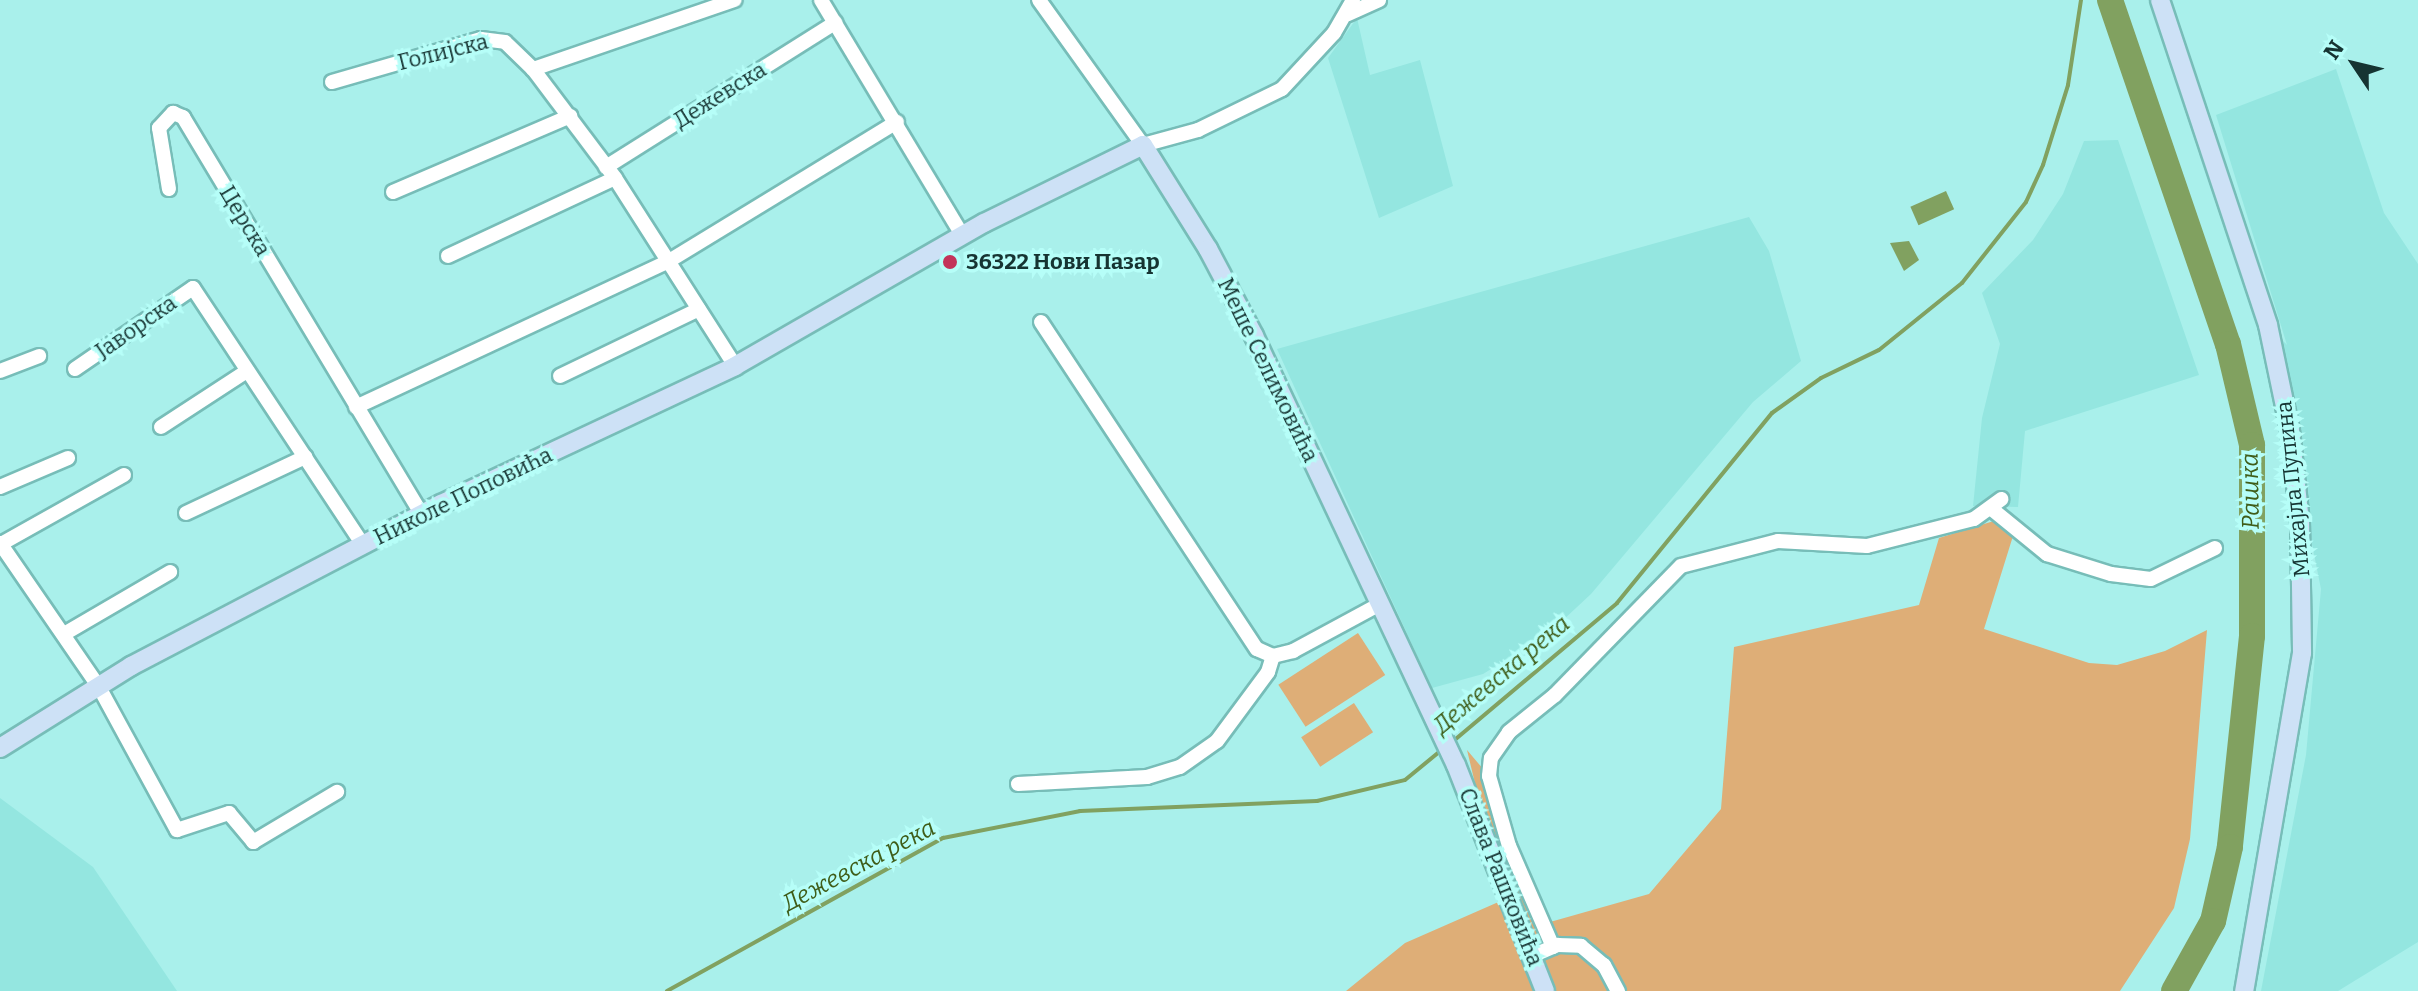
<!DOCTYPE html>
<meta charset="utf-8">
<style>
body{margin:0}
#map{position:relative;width:2418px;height:991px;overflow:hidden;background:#a9f0eb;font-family:Bitter,serif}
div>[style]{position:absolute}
.built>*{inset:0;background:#94e6e0}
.green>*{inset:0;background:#deae77;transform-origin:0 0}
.water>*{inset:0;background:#81a160;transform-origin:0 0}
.stream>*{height:4px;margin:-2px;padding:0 2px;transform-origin:2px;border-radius:2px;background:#81a160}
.river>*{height:26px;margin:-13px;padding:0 13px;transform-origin:13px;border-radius:13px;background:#81a160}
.roads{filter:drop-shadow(2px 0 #77bdb8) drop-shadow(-2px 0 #77bdb8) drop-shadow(0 2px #77bdb8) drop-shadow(0 -2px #77bdb8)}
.street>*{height:14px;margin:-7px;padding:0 7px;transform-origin:7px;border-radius:7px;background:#fff}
.secondary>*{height:18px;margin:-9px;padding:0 9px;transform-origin:9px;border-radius:9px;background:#cde1f6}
.dots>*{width:22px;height:22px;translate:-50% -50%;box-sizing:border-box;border:4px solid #b6fef8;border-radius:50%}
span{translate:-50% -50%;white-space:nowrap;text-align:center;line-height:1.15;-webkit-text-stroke:7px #b6fef8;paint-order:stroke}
.street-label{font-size:22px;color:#163432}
.poi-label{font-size:22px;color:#163432;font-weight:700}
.left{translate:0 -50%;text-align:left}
.water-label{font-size:24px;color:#3f5d19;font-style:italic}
.north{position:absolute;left:2314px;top:24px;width:80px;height:80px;-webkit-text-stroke:6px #b6fef8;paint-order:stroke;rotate:305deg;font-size:22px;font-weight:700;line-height:32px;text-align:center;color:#163432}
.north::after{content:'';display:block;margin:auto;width:28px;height:36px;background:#163432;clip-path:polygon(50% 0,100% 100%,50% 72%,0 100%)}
</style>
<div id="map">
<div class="built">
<div style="clip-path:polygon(1357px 18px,1370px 75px,1420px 60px,1453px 186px,1379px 218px,1328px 58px)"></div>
<div style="clip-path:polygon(2336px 69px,2384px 213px,2418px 264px,2418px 942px,2338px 991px,2261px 991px,2306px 755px,2321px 589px,2268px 325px,2287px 345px,2216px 115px)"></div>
<div style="clip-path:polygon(2118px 140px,2199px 375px,2025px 431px,2018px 507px,1973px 506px,1982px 418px,2000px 344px,1982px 293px,2033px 240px,2063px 194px,2084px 141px)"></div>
<div style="clip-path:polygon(1749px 217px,1769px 251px,1801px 361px,1753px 402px,1591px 594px,1547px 635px,1483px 674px,1432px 688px,1277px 349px)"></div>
<div style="clip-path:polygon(0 798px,93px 867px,177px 991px,0 991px)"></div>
</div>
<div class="green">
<div style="clip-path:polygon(1997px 520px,2013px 536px,1984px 629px,2089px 663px,2117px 665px,2165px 651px,2207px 630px,2190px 839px,2174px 908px,2120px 991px,1346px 991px,1405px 943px,1503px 900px,1467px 750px,1489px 776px,1543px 924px,1649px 894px,1721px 809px,1734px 647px,1919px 605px,1939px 538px)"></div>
<div style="left:1358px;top:633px;width:50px;height:95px;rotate:57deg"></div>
<div style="left:1354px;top:703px;width:35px;height:63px;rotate:57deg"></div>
</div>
<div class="water">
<div style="left:1946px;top:191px;width:20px;height:39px;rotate:66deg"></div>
<div style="clip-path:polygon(1909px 241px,1919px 260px,1904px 271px,1890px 243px)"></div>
</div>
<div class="stream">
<div style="left:1451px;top:743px;width:217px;rotate:-40.1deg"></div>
<div style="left:1617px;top:603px;width:245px;rotate:-50.8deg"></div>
<div style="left:1772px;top:413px;width:60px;rotate:-35.5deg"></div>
<div style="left:1821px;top:378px;width:64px;rotate:-25.8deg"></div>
<div style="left:1879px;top:350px;width:107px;rotate:-38.9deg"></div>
<div style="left:1962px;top:283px;width:103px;rotate:-51.7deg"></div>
<div style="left:2026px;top:202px;width:41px;rotate:-65.3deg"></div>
<div style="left:2043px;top:165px;width:84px;rotate:-72.6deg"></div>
<div style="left:2068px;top:85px;width:86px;rotate:-81.3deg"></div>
<div style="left:667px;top:991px;width:316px;rotate:-29deg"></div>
<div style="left:943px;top:838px;width:140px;rotate:-11.1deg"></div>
<div style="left:1080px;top:811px;width:237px;rotate:-2.4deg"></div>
<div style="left:1317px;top:801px;width:90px;rotate:-13.4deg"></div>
<div style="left:1405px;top:780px;width:50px;rotate:-39.4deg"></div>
</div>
<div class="river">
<div style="left:2110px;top:0;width:364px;rotate:71.1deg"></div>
<div style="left:2228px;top:344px;width:104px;rotate:76.6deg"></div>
<div style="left:2252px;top:445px;width:191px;rotate:90deg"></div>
<div style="left:2252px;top:636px;width:212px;rotate:96deg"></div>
<div style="left:2230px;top:847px;width:76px;rotate:102.9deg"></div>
<div style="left:2213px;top:921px;width:80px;rotate:119.1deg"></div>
</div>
<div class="roads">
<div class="street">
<div style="left:821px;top:0;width:274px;rotate:59deg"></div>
<div style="left:1039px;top:0;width:178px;rotate:54.4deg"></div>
<div style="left:1143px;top:145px;width:57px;rotate:-15.3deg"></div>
<div style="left:1198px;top:130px;width:93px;rotate:-26deg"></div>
<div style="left:1282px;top:89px;width:76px;rotate:-47.1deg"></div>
<div style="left:1334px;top:33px;width:38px;rotate:-60deg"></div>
<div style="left:1348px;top:14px;width:34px;rotate:-24deg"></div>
<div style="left:533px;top:69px;width:213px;rotate:-18.9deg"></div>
<div style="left:332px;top:82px;width:155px;rotate:-16.1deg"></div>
<div style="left:481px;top:39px;width:24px;rotate:7deg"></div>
<div style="left:505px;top:42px;width:39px;rotate:44deg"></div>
<div style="left:533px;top:69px;width:136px;rotate:53deg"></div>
<div style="left:615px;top:178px;width:223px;rotate:57.4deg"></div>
<div style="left:606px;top:167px;width:271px;rotate:-32.2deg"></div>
<div style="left:169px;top:189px;width:62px;rotate:-99.3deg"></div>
<div style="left:159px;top:128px;width:21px;rotate:-47deg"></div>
<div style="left:173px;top:113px;width:11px;rotate:22deg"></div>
<div style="left:183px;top:117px;width:463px;rotate:59deg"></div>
<div style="left:393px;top:192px;width:193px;rotate:-23.2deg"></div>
<div style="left:448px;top:256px;width:184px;rotate:-25deg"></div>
<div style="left:1041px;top:322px;width:392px;rotate:56.6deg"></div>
<div style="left:1257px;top:649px;width:17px;rotate:24deg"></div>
<div style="left:1273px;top:656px;width:21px;rotate:-14deg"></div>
<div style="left:1293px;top:651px;width:99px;rotate:-28.4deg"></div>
<div style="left:75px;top:369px;width:143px;rotate:-34.5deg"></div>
<div style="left:193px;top:288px;width:308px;rotate:56.5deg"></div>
<div style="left:0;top:371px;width:42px;rotate:-21deg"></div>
<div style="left:560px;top:376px;width:154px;rotate:-25.7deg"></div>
<div style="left:356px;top:407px;width:345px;rotate:-25deg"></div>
<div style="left:669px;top:261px;width:267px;rotate:-31.4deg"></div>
<div style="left:161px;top:427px;width:103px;rotate:-33.1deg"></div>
<div style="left:0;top:487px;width:74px;rotate:-23.1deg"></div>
<div style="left:1993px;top:510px;width:70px;rotate:39.2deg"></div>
<div style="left:2047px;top:554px;width:67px;rotate:17.4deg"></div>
<div style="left:2111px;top:574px;width:40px;rotate:7.1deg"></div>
<div style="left:2151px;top:579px;width:71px;rotate:-25.8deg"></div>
<div style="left:186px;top:513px;width:132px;rotate:-25.2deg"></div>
<div style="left:0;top:543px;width:175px;rotate:55.5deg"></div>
<div style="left:99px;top:687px;width:163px;rotate:61.4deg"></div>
<div style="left:177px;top:830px;width:55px;rotate:-18.1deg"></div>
<div style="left:229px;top:813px;width:38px;rotate:50deg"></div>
<div style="left:253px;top:842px;width:98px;rotate:-30.8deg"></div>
<div style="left:1px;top:544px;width:141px;rotate:-29.3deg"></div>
<div style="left:64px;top:634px;width:123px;rotate:-30.3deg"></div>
<div style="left:1018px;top:784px;width:129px;rotate:-3.1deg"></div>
<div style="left:1147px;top:777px;width:34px;rotate:-17deg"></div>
<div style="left:1180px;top:767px;width:45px;rotate:-35.1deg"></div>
<div style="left:1217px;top:741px;width:86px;rotate:-53.5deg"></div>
<div style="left:1268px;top:672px;width:17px;rotate:-73deg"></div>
<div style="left:1553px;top:947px;width:110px;rotate:-113.5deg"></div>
<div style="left:1509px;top:846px;width:73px;rotate:-105.9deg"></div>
<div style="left:1489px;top:776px;width:18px;rotate:-84deg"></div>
<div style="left:1491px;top:758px;width:32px;rotate:-55deg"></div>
<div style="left:1509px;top:732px;width:59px;rotate:-38.8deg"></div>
<div style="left:1555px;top:695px;width:180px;rotate:-45.7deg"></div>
<div style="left:1681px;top:566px;width:100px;rotate:-14.5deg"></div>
<div style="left:1778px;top:541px;width:89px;rotate:3.2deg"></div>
<div style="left:1867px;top:546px;width:110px;rotate:-14.2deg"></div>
<div style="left:1974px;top:519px;width:34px;rotate:-36deg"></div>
<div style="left:1534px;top:955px;width:26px;rotate:-23deg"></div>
<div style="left:1558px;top:945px;width:23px;rotate:2deg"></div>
<div style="left:1581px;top:946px;width:30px;rotate:40deg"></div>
<div style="left:1604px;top:965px;width:30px;rotate:62deg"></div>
</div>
<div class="secondary">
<div style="left:2160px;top:0;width:342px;rotate:71.6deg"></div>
<div style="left:2268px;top:325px;width:107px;rotate:78.2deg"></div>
<div style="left:2290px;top:430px;width:93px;rotate:83.8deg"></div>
<div style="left:2300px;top:522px;width:131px;rotate:89.1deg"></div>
<div style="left:2302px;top:653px;width:343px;rotate:99.7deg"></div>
<div style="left:0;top:748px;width:155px;rotate:-32deg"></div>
<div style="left:131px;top:666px;width:350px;rotate:-27.6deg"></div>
<div style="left:441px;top:504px;width:325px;rotate:-25.1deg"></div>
<div style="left:735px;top:366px;width:287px;rotate:-29.9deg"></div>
<div style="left:984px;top:223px;width:177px;rotate:-26.1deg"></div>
<div style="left:1143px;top:145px;width:123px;rotate:58deg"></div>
<div style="left:1208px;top:249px;width:98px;rotate:62.1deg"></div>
<div style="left:1254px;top:336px;width:474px;rotate:64.8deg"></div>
<div style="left:1456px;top:765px;width:243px;rotate:68.5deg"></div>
</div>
</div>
<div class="dots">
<div style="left:950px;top:262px;background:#c3345a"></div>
</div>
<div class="street-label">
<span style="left:443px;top:52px;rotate:-14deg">Голијска</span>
<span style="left:720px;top:95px;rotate:-32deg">Дежевска</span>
<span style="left:245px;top:221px;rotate:59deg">Церска</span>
<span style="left:136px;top:327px;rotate:-35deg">Јаворска</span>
<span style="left:1268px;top:370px;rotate:64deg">Меше Селимовића</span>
<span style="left:2293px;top:489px;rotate:-96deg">Михајла Пупина</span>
<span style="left:463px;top:496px;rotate:-26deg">Николе Поповића</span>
<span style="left:1501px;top:877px;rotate:68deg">Слава Рашковића</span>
</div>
<div class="poi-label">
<span class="left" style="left:966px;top:262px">36322 Нови Пазар</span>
</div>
<div class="water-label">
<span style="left:2251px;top:491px;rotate:-91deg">Рашка</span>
<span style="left:1502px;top:675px;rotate:-40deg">Дежевска река</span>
<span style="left:859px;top:866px;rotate:-28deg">Дежевска река</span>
</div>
<div class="north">N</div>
</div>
